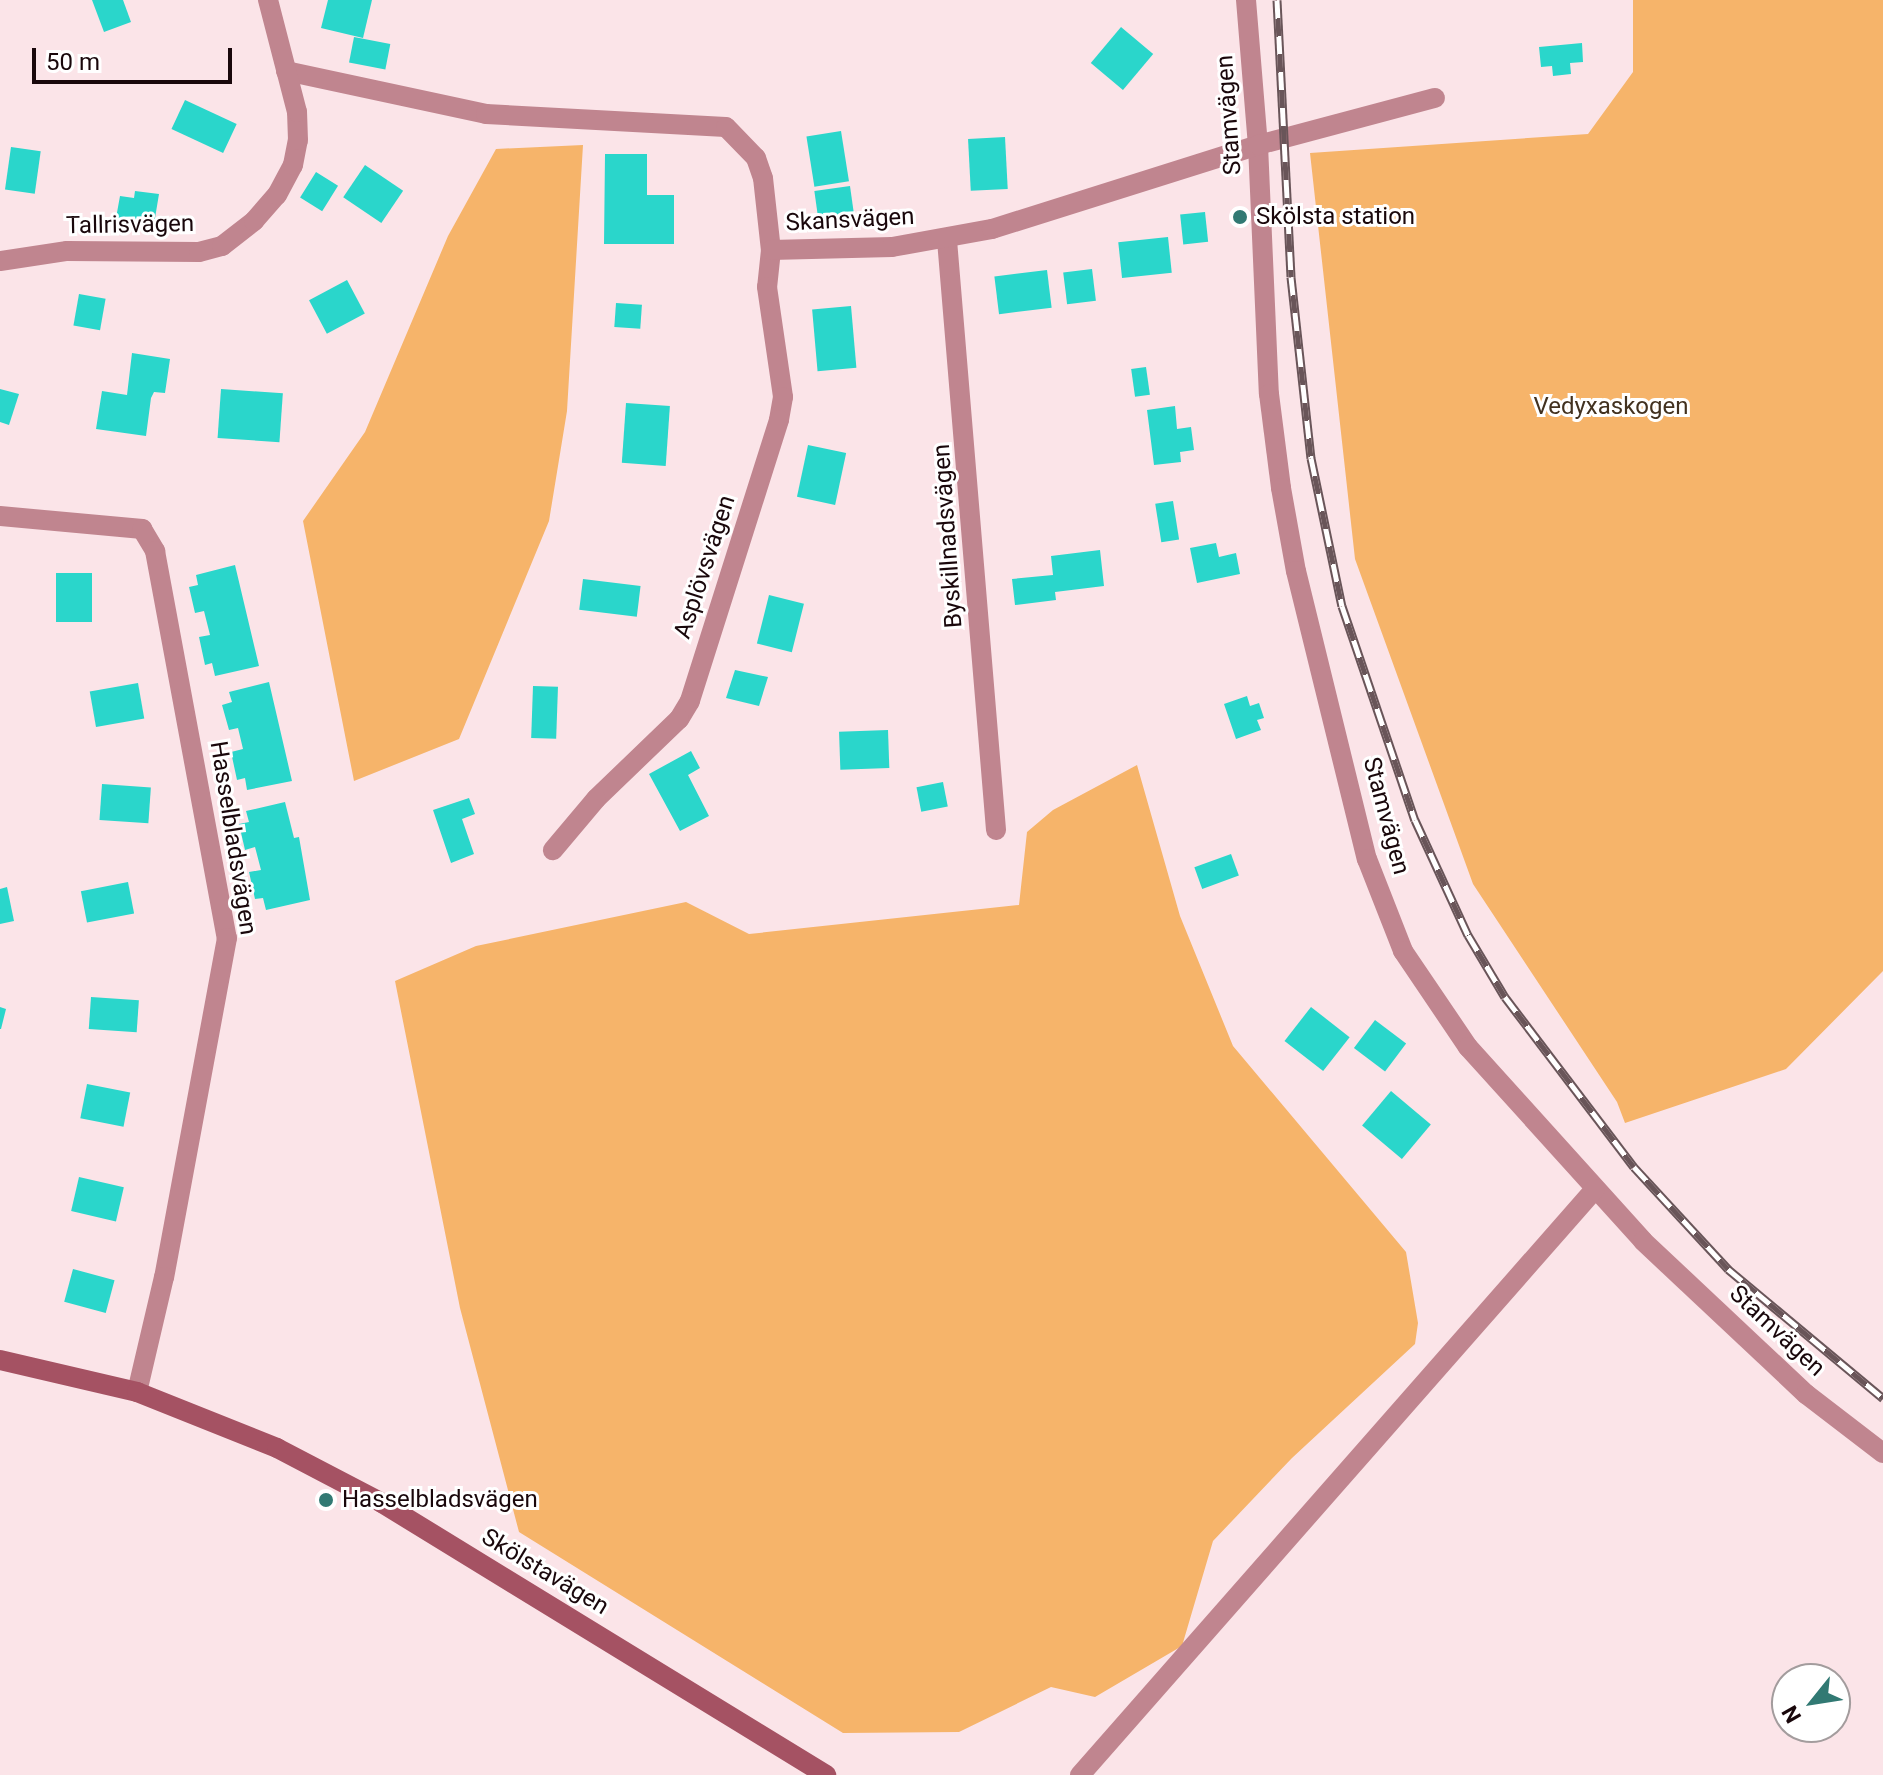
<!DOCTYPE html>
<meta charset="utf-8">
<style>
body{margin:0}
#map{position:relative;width:1883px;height:1775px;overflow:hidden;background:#fbe4e8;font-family:Roboto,sans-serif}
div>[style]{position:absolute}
.green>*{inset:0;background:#f6b46a}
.building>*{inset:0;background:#2ad6cb;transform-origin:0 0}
.street>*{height:20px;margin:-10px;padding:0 10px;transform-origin:10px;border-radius:10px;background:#c0858f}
.secondary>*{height:20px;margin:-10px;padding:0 10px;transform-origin:10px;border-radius:10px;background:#a55263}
.rail>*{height:9px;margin-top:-4.5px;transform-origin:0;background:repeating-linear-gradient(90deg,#fff 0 18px,#695559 0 36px);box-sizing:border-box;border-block:2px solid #695559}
.dots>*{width:22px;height:22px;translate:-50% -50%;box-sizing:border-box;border:4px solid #fff;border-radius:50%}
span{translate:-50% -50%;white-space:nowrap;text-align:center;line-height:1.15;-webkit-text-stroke:6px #fff;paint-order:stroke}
.street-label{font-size:24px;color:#19070b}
.poi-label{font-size:24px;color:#19070b}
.left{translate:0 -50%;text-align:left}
.park-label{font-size:24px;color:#42311f}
.north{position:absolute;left:1771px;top:1663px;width:80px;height:80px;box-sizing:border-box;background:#fff;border:2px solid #a39c9d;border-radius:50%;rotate:240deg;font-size:22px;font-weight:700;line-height:32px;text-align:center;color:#19070b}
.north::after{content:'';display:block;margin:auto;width:28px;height:36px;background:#317973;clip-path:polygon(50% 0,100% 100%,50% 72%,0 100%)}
.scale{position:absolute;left:32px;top:48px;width:200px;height:36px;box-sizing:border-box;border:4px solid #19070b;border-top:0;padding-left:10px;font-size:24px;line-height:28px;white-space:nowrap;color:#19070b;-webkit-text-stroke:6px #fff;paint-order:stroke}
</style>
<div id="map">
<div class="green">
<div style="clip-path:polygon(1633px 0,1883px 0,1883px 971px,1786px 1069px,1625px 1123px,1617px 1102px,1473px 884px,1355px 559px,1310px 153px,1588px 134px,1633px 72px)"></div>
<div style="clip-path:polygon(583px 145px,567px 411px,549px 521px,459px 739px,354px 781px,303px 521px,365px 432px,448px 236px,496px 149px)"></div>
<div style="clip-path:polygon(1137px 765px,1180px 916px,1233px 1046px,1406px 1252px,1418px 1323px,1415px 1344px,1292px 1458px,1213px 1541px,1182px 1646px,1095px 1697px,1051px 1687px,959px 1732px,843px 1733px,519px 1532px,460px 1308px,395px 981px,476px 946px,686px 902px,749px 934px,1019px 905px,1027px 832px,1053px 810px)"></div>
</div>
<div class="building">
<div style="clip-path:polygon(92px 0,123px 0,131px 22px,104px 32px)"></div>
<div style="clip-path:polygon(328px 0,372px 0,363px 38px,321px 28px)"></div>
<div style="left:1121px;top:27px;width:42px;height:47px;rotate:40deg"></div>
<div style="left:354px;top:37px;width:37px;height:26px;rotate:11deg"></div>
<div style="clip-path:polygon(1582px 43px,1583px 62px,1570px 63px,1571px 74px,1553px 76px,1552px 66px,1541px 67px,1539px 47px)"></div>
<div style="left:185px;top:100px;width:57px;height:32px;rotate:25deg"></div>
<div style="left:841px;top:131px;width:51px;height:35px;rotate:81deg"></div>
<div style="left:1005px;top:137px;width:52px;height:37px;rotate:87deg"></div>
<div style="left:11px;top:147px;width:30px;height:43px;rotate:8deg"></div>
<div style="clip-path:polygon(605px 154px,647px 154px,647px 195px,674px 195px,674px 244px,604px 244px)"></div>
<div style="left:365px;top:165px;width:46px;height:39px;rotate:34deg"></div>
<div style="left:316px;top:172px;width:26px;height:30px;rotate:32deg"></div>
<div style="left:850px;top:186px;width:27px;height:36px;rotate:82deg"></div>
<div style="clip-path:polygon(135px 191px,159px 194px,154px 224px,116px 218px,120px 196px,134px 198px)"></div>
<div style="left:1205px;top:212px;width:30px;height:25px;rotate:84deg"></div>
<div style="left:1168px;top:237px;width:36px;height:50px;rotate:84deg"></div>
<div style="left:1092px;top:269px;width:32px;height:29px;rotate:83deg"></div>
<div style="left:1047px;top:270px;width:38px;height:53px;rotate:83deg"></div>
<div style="left:347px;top:280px;width:38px;height:43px;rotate:62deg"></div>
<div style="left:79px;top:294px;width:27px;height:32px;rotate:10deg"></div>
<div style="left:616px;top:303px;width:26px;height:24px;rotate:4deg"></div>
<div style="left:851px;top:306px;width:62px;height:39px;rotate:85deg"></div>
<div style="clip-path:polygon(132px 353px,170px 359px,165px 393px,154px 392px,151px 398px,146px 436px,96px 429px,102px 391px,127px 395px)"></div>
<div style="left:1146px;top:367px;width:28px;height:15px;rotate:82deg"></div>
<div style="clip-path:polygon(0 389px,19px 394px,9px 425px,0 422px)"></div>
<div style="left:221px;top:389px;width:62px;height:49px;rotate:4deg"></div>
<div style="left:626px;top:403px;width:44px;height:60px;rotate:4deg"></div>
<div style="clip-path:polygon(1175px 406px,1177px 429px,1191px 427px,1194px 450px,1180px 452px,1181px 462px,1154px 465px,1147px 410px)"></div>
<div style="left:808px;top:445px;width:39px;height:53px;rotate:12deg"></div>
<div style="left:1173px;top:501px;width:39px;height:18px;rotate:81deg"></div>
<div style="clip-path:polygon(1216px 543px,1219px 557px,1236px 553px,1240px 574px,1197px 583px,1190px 548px)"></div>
<div style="clip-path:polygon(1100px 550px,1104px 586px,1055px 592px,1056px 600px,1015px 605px,1012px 579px,1053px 575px,1051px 556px)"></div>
<div style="clip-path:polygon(235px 565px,259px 666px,215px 676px,212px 663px,205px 665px,199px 637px,210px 635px,204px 611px,195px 613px,189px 587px,198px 585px,196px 575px)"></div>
<div style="left:56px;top:573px;width:36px;height:49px"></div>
<div style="left:583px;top:579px;width:58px;height:31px;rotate:7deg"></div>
<div style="left:769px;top:595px;width:36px;height:50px;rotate:14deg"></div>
<div style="clip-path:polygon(735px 670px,768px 677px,759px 706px,726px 698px)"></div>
<div style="clip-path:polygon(269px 682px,292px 781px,247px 790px,245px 778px,237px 780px,231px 752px,243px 749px,238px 728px,229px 730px,222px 705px,232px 702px,229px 692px)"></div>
<div style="left:138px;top:683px;width:36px;height:49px;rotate:80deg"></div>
<div style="left:533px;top:686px;width:25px;height:52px;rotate:2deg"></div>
<div style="clip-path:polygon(1247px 696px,1250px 706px,1259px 703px,1264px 718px,1257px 720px,1261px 730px,1236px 739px,1224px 704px)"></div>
<div style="left:888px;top:730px;width:38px;height:49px;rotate:88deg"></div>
<div style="clip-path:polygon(691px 751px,700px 768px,688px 775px,709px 816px,680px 831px,649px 774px)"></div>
<div style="left:943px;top:782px;width:25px;height:27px;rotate:79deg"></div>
<div style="left:102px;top:784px;width:49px;height:36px;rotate:4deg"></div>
<div style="clip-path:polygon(469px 798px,475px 814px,462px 819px,474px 854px,451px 863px,433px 810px)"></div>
<div style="clip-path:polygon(285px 802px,294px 838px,299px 837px,310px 900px,266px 910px,263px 898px,255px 899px,249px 872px,261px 870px,255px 847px,245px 850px,239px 824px,249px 822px,246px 811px)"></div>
<div style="left:1231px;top:854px;width:23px;height:39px;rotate:70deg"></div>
<div style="left:128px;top:882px;width:32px;height:48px;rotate:79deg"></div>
<div style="clip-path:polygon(7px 887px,14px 921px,0 924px,0 889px)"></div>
<div style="left:91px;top:997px;width:48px;height:32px;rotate:4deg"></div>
<div style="clip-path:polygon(0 1007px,6px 1009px,1px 1029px,0 1029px)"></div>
<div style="left:1311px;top:1007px;width:49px;height:43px;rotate:38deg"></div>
<div style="left:1375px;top:1020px;width:39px;height:35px;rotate:37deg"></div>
<div style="left:87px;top:1084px;width:44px;height:35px;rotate:11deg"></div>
<div style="left:1391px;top:1091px;width:52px;height:45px;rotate:40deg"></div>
<div style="left:79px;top:1177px;width:46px;height:35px;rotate:13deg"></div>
<div style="left:73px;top:1269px;width:43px;height:34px;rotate:15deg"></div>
</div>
<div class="street">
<div style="left:1246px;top:0;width:145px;rotate:85.3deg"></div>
<div style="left:1258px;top:145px;width:249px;rotate:87.5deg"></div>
<div style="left:1269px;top:394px;width:95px;rotate:82.7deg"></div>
<div style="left:1281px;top:488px;width:84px;rotate:79.8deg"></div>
<div style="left:1296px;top:571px;width:297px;rotate:76.2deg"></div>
<div style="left:1367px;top:859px;width:99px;rotate:68.6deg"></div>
<div style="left:1403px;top:951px;width:116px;rotate:55.9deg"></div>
<div style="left:1468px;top:1047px;width:261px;rotate:47.9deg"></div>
<div style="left:1643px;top:1241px;width:224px;rotate:43.2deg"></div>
<div style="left:1806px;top:1394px;width:97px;rotate:37.5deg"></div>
<div style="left:286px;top:71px;width:205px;rotate:12.1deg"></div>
<div style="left:486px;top:114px;width:240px;rotate:3.1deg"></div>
<div style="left:726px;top:127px;width:43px;rotate:45.9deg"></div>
<div style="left:756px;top:158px;width:21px;rotate:71deg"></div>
<div style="left:763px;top:178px;width:72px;rotate:83.7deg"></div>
<div style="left:771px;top:250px;width:37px;rotate:96deg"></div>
<div style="left:767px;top:287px;width:111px;rotate:81.7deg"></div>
<div style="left:783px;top:397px;width:23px;rotate:100deg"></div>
<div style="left:779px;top:420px;width:295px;rotate:107.6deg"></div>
<div style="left:690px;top:701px;width:21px;rotate:121deg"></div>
<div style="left:679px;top:719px;width:115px;rotate:136.1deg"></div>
<div style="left:596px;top:799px;width:67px;rotate:130.1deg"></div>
<div style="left:947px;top:240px;width:592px;rotate:85.25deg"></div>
<div style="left:771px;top:250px;width:121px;rotate:-1.4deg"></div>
<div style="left:892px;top:247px;width:102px;rotate:-10.2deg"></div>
<div style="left:992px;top:229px;width:279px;rotate:-17.5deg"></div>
<div style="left:1258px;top:145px;width:183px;rotate:-14.9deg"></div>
<div style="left:0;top:261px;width:68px;rotate:-8.5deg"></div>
<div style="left:67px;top:251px;width:132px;rotate:0.4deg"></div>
<div style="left:199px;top:252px;width:24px;rotate:-15deg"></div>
<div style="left:222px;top:246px;width:41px;rotate:-38deg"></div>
<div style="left:254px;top:221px;width:35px;rotate:-49deg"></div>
<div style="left:277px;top:195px;width:34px;rotate:-62deg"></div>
<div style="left:293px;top:165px;width:25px;rotate:-79deg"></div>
<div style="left:298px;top:140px;width:28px;rotate:-92deg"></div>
<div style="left:297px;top:112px;width:116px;rotate:-104.5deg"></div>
<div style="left:0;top:516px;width:143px;rotate:5.2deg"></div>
<div style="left:142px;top:529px;width:26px;rotate:59deg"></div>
<div style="left:155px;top:551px;width:394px;rotate:79.5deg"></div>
<div style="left:227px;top:938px;width:345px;rotate:100.5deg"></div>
<div style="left:164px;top:1277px;width:118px;rotate:103.2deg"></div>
<div style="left:1080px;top:1775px;width:780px;rotate:-48.69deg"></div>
</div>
<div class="secondary">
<div style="left:0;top:1360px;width:141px;rotate:13.1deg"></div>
<div style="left:137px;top:1392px;width:151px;rotate:21.8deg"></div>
<div style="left:277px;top:1448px;width:119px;rotate:27.6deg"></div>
<div style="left:382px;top:1503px;width:521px;rotate:31.49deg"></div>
</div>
<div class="rail">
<div style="left:1277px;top:0;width:277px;rotate:87.1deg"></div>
<div style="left:1291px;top:277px;width:182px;rotate:83.7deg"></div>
<div style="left:1311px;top:458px;width:151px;rotate:78.2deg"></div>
<div style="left:1342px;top:606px;width:226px;rotate:71.2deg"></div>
<div style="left:1415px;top:820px;width:127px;rotate:65.3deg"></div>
<div style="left:1468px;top:935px;width:72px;rotate:59.2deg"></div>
<div style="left:1505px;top:997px;width:213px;rotate:52.8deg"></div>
<div style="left:1634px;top:1167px;width:139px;rotate:47.3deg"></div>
<div style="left:1728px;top:1269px;width:202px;rotate:39.8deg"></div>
</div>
<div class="dots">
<div style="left:1240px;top:217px;background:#317973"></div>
<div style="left:326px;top:1500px;background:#317973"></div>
</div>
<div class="street-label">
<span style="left:1229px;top:115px;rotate:-94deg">Stamvägen</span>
<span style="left:850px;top:220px;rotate:-3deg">Skansvägen</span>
<span style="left:130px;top:225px;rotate:-1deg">Tallrisvägen</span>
<span style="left:948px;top:536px;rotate:-94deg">Byskillnadsvägen</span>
<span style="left:705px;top:567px;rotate:-72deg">Asplövsvägen</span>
<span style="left:1386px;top:816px;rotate:75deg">Stamvägen</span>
<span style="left:233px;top:838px;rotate:81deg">Hasselbladsvägen</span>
<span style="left:1777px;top:1331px;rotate:43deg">Stamvägen</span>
<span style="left:545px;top:1572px;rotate:31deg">Skölstavägen</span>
</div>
<div class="poi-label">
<span class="left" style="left:1256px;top:217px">Skölsta station</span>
<span class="left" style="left:342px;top:1500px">Hasselbladsvägen</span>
</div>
<div class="park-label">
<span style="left:1611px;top:407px">Vedyxaskogen</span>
</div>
<div class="north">N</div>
<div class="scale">50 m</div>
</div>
